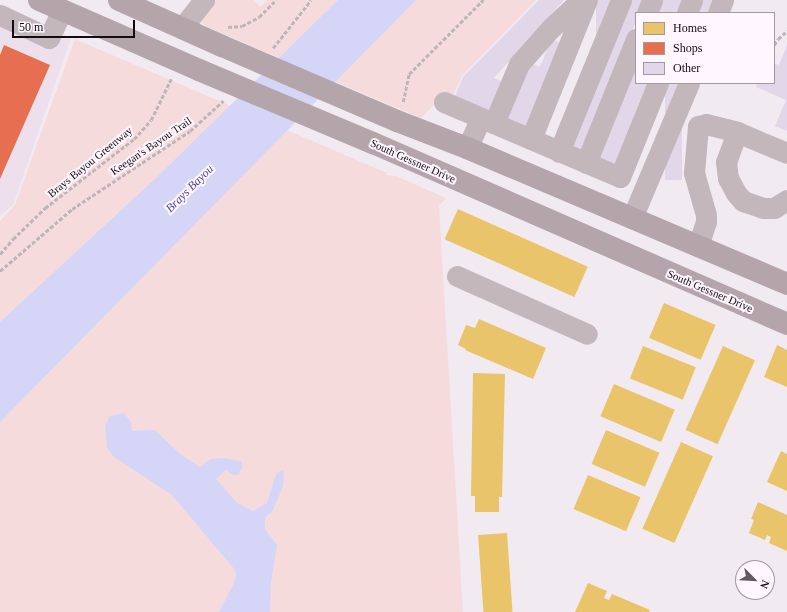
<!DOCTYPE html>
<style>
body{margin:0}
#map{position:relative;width:787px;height:612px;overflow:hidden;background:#f2eaf1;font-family:Georgia,serif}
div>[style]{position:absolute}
.built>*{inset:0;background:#eedfec}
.green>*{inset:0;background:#f6dbdd}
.water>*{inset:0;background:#d5d6f7}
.homes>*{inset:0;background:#e9c46a;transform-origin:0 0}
.shops>*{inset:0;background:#e76f51}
.building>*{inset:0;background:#e1d7e8;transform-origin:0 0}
.path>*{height:2.5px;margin-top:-1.25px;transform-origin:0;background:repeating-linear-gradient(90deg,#beb5ba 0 4px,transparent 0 6px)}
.minor>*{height:21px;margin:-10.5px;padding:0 10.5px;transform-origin:10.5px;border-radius:10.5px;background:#c3b7bc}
.major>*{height:22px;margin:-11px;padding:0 11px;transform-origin:11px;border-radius:11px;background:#b4a5ab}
.major-bridge>*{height:22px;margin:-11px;padding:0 11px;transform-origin:11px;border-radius:11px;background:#b4a5ab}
span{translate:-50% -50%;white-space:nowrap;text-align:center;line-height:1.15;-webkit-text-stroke:4px #fff6fe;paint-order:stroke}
.street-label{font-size:11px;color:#120d11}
.water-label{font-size:12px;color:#46489a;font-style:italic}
.legend{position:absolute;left:635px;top:12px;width:140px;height:72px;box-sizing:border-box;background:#fff6fe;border:1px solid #a0999f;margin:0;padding:5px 7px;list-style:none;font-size:12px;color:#120d11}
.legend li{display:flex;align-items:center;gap:8px;height:20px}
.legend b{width:20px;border:1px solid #a0999f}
.north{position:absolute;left:735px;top:560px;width:40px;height:40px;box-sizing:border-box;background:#fff6fe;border:1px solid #a0999f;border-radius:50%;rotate:114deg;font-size:11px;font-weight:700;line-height:16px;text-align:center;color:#120d11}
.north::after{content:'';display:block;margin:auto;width:14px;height:18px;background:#605a5f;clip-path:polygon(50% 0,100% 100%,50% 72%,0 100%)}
.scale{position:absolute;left:12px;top:20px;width:123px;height:18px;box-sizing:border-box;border:2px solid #120d11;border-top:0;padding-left:5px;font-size:12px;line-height:14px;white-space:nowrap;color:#120d11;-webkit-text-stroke:3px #fff6fe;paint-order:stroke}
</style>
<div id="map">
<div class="built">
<div style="clip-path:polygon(0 6px,71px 38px,13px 205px,0 216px)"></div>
</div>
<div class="green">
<div style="clip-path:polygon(217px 0,254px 0,260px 7px,268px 0,536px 0,462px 76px,453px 95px,446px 93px,421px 118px,207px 27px,202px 23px,204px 15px,207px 9px)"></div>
<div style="clip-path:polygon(75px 39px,387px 173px,385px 175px,396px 176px,446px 198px,439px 206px,463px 612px,0 612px,0 221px,15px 205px)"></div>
</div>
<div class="water">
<div style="clip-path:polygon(338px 0,416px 0,0 422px,0 322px,157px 177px)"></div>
<div style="clip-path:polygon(124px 413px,131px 422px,132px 431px,155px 430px,181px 455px,200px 467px,211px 459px,223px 458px,241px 461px,243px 466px,238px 475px,233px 475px,226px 470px,216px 479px,237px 503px,253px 511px,267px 503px,275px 477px,277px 473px,283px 470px,284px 476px,283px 486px,273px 510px,265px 518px,265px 529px,277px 545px,271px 583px,270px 612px,219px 612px,233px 585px,236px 575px,235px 570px,172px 495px,114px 457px,107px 448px,105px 426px,110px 416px)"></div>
</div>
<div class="homes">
<div style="left:458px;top:209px;width:142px;height:33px;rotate:24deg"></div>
<div style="left:664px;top:303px;width:56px;height:38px;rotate:23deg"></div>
<div style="clip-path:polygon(479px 319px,546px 348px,533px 379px,465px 350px,466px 349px,458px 345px,466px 325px,475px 328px)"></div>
<div style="clip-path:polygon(777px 345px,787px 350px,787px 387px,764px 377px)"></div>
<div style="left:643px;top:346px;width:57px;height:35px;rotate:22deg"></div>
<div style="left:723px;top:346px;width:35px;height:92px;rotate:24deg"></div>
<div style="clip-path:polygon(473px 373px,505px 374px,502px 497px,499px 497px,499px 512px,475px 512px,475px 496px,471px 496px)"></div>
<div style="left:614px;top:384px;width:66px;height:35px;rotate:23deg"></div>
<div style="left:606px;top:430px;width:58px;height:37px;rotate:23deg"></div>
<div style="left:681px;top:442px;width:35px;height:95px;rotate:24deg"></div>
<div style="clip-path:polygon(781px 451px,787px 454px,787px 491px,767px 482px)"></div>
<div style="left:588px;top:475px;width:57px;height:37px;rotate:23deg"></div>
<div style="clip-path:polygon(758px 502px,787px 515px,787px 551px,769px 543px,771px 537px,767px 535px,765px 540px,749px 533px,754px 520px,751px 519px)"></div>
<div style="left:507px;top:533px;width:79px;height:29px;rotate:86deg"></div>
<div style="clip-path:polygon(588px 583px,607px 591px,604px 598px,609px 600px,612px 594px,650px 610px,649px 612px,575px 612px)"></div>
</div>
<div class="shops">
<div style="clip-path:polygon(4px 45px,50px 65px,0 179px,0 55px)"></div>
</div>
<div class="building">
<div style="clip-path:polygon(539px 0,564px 0,494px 78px,506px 83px,494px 112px,455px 96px,463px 77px)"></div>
<div style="left:596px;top:0;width:17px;height:144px"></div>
<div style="clip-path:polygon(628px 0,645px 0,639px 13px,636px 13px,636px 21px,582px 151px,568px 145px)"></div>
<div style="clip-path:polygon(660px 0,685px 0,680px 13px,655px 13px)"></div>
<div style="clip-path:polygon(700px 0,716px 0,711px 13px,694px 13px)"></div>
<div style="clip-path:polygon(551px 39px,562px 44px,528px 127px,506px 119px,530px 63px,540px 67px)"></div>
<div style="clip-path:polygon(787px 45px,787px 131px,775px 126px,786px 100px,756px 87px,757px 83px,774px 83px,774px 63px,779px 65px)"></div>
<div style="clip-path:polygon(636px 59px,636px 83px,651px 83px,617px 165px,596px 156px)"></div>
<div style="left:665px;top:83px;width:17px;height:97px"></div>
</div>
<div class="path">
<div style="left:228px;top:27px;width:14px;rotate:-4deg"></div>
<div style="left:242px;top:26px;width:19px;rotate:-28deg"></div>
<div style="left:259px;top:17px;width:24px;rotate:-45deg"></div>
<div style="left:774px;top:45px;width:7px;rotate:-56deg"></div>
<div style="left:778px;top:39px;width:12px;rotate:-42deg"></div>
<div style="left:273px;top:48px;width:61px;rotate:-51.6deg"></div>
<div style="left:403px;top:102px;width:29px;rotate:-78deg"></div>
<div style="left:409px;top:74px;width:105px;rotate:-45deg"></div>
<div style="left:0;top:254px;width:20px;rotate:-49deg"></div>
<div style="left:13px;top:239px;width:45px;rotate:-44.1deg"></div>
<div style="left:45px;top:208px;width:113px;rotate:-37.8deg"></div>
<div style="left:134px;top:139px;width:25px;rotate:-48deg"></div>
<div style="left:151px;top:120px;width:48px;rotate:-64deg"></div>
<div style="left:0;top:271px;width:95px;rotate:-40.7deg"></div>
<div style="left:72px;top:209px;width:141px;rotate:-33.5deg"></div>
<div style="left:190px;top:131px;width:45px;rotate:-42.3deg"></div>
</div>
<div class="minor">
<div style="left:647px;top:13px;width:14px;rotate:-69deg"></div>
<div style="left:687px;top:13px;width:14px;rotate:-69deg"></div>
<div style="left:718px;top:13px;width:14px;rotate:-69deg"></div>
<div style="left:0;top:15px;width:54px;rotate:25.1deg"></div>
<div style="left:49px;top:38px;width:31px;rotate:-65deg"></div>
<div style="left:182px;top:28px;width:36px;rotate:-52deg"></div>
<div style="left:444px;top:102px;width:191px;rotate:23.1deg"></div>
<div style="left:620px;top:177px;width:101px;rotate:-68deg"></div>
<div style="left:494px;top:123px;width:64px;rotate:-67deg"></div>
<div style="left:519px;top:64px;width:48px;rotate:-48.4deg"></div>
<div style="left:551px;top:28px;width:41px;rotate:-43deg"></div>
<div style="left:737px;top:132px;width:32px;rotate:110deg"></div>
<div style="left:726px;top:162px;width:16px;rotate:83deg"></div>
<div style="left:728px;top:178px;width:17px;rotate:62deg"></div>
<div style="left:736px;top:193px;width:11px;rotate:49deg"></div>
<div style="left:743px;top:201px;width:21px;rotate:19deg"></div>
<div style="left:763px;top:208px;width:11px"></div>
<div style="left:774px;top:208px;width:15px;rotate:-32deg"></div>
<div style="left:531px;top:139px;width:150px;rotate:-68.1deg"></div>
<div style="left:467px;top:148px;width:33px;rotate:-65deg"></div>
<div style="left:559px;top:152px;width:164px;rotate:-67.8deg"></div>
<div style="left:586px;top:163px;width:134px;rotate:-68deg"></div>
<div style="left:632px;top:218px;width:147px;rotate:-67.1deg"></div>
<div style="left:698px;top:246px;width:25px;rotate:-72deg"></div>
<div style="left:706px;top:222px;width:7px;rotate:-90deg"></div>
<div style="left:706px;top:215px;width:44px;rotate:-105.9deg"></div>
<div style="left:694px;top:173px;width:47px;rotate:-85.1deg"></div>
<div style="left:698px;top:126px;width:8px;rotate:-14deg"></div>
<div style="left:706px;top:124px;width:32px;rotate:14deg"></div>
<div style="left:737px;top:132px;width:54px;rotate:22.8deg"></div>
<div style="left:457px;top:276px;width:142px;rotate:24deg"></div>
</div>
<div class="major">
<div style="left:39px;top:0;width:175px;rotate:23.6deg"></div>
<div style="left:119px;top:0;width:113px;rotate:24.1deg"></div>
<div style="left:397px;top:121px;width:75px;rotate:21.1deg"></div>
<div style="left:467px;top:148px;width:348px;rotate:23deg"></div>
<div style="left:373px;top:143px;width:452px;rotate:23.6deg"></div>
</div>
<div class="major-bridge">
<div style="left:222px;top:46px;width:190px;rotate:23.2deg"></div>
<div style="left:199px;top:70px;width:189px;rotate:22.8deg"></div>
</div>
<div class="street-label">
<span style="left:151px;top:146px;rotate:-34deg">Keegan's Bayou Trail</span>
<span style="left:413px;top:161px;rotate:24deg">South Gessner Drive</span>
<span style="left:90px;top:162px;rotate:-39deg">Brays Bayou Greenway</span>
<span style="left:710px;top:291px;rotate:23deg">South Gessner Drive</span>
</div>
<div class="water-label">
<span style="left:190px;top:189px;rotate:-45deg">Brays Bayou</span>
</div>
<ul class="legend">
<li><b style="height:11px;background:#e9c46a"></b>Homes</li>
<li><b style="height:11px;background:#e76f51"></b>Shops</li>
<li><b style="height:11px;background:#e1d7e8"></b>Other</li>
</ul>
<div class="north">N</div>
<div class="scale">50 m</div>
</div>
